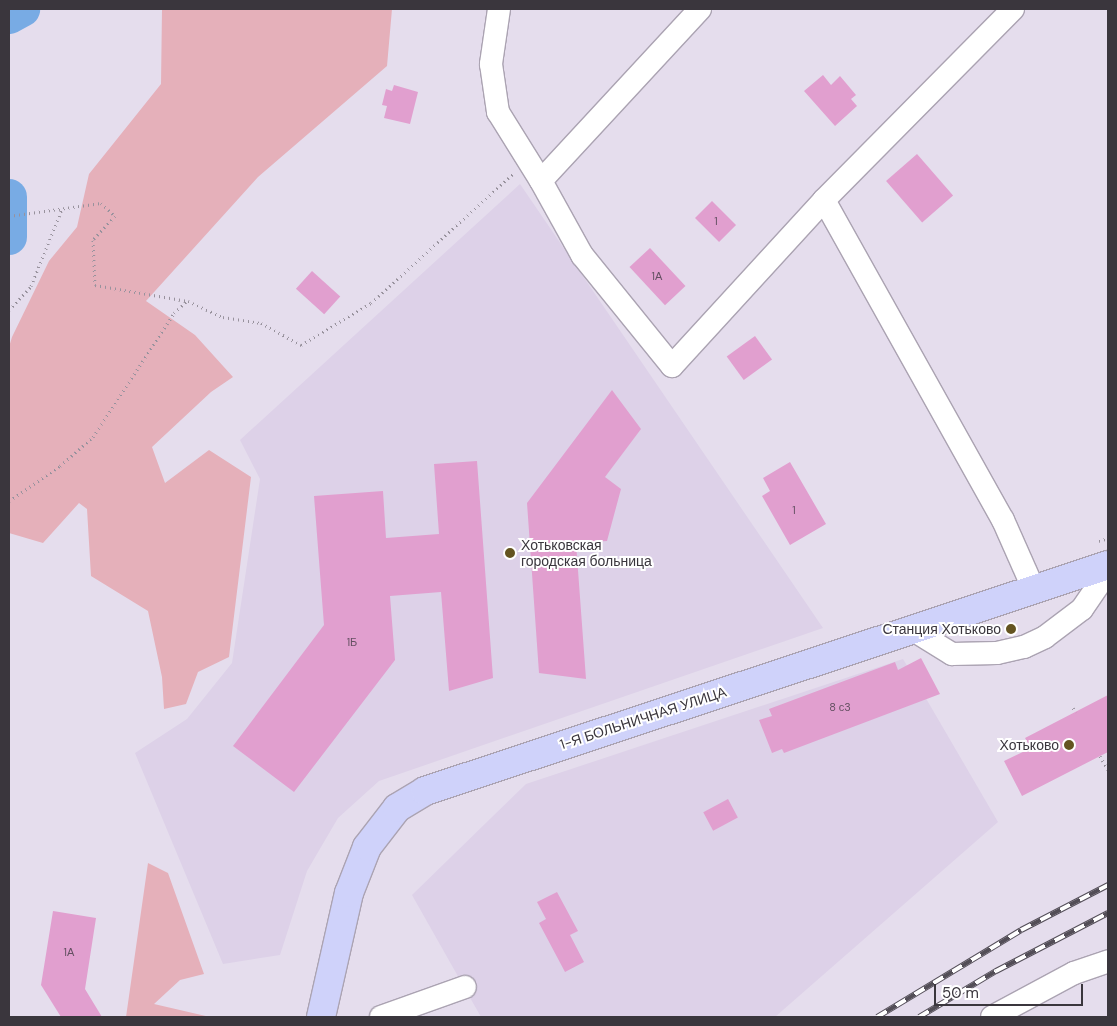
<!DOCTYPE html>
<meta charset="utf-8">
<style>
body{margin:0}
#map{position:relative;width:1117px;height:1026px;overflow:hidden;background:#e5dded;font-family:"DM Sans",sans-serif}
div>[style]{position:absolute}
.built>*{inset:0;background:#ddd1e8}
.green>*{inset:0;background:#e5b0ba}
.river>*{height:36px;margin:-18px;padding:0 18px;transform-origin:18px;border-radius:18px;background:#78abe4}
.building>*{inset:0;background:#e19fcf;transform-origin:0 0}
.path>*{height:3px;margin-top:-1.5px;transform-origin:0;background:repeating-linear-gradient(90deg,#98929d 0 1px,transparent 0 5px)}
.roads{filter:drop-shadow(1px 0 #aba3b2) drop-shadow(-1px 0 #aba3b2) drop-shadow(0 1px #aba3b2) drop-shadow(0 -1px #aba3b2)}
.minor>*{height:22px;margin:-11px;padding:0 11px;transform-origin:11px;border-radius:11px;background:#fff}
.major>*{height:28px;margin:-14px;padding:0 14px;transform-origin:14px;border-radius:14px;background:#cfd2fa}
.rail>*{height:5.5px;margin-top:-2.75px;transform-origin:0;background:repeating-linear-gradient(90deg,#fff 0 11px,#534e57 0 22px);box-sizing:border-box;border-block:1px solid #534e57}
.dots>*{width:14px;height:14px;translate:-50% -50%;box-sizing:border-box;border:2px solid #fff;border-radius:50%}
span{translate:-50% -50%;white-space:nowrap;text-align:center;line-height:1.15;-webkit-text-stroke:4px #fff;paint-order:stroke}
.number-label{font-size:11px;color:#645062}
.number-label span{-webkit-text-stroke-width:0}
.poi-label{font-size:14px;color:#3a363d}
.left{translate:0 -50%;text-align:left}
.right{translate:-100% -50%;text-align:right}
.street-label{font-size:14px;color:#3a363d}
.frame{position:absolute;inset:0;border:10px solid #3a363d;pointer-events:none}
.scale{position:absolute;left:934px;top:984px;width:149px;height:22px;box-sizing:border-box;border:2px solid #3a363d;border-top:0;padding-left:6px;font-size:15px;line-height:18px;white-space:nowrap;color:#3a363d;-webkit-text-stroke:4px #fff;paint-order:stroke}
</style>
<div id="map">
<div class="built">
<div style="clip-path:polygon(520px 184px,823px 628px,379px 781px,338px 818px,307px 871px,280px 955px,223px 964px,135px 753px,187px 719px,232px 663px,260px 479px,240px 440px)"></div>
<div style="clip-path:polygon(903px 659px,998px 822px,775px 1017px,481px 1017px,412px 895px,526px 784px)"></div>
</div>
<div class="green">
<div style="clip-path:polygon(162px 9px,392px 9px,387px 66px,258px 177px,146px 301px,195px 335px,233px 377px,211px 392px,152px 447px,165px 483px,209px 450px,251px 477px,229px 657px,198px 672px,186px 704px,164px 709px,162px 677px,148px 611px,91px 576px,87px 509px,79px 503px,43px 543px,9px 533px,9px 347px,12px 337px,49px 261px,77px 227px,89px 174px,161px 84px)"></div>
<div style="clip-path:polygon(148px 863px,168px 873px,204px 974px,180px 980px,154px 1004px,210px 1017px,126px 1017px)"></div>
</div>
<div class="river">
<div style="left:9px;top:16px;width:15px;rotate:-28deg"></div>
<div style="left:9px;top:197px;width:40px;rotate:90deg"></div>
</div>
<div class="building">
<div style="clip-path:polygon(823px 75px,831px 85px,840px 76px,856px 95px,851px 99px,857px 106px,835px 126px,804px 91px)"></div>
<div style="clip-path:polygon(394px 85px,418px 92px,410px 124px,384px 118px,387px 106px,382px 105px,386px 89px,392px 91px)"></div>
<div style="left:917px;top:154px;width:55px;height:41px;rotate:49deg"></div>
<div style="left:712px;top:201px;width:34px;height:24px;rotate:45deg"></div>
<div style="left:650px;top:248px;width:52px;height:28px;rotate:47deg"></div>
<div style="left:312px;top:271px;width:38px;height:24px;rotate:42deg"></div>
<div style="left:755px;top:336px;width:29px;height:35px;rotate:54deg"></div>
<div style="clip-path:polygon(612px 390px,641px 429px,605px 477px,621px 489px,607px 541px,576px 543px,586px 679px,539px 673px,527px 503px)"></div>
<div style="clip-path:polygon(477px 461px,493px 678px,449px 691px,441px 592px,390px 596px,395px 660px,294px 792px,233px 746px,324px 625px,314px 496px,383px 491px,386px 538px,439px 534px,434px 464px)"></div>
<div style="clip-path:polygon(790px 462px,826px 524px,790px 545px,762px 496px,770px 491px,763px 478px)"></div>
<div style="clip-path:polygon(921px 658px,940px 694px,784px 753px,782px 749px,772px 753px,759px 720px,772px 716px,769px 709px,895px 662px,898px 670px)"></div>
<div style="clip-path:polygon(1108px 695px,1108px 752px,1022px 796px,1004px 761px,1031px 748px,1025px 738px)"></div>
<div style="left:728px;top:799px;width:21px;height:28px;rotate:62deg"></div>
<div style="clip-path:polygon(557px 892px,578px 931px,570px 935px,584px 962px,565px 972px,539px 923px,546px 919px,537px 902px)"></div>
<div style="clip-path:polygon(53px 911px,96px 918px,85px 989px,102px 1017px,61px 1017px,41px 985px)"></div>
</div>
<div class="path">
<div style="left:9px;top:216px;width:93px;rotate:-8deg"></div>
<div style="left:101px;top:203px;width:19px;rotate:43deg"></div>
<div style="left:115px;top:216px;width:33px;rotate:133deg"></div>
<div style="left:93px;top:240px;width:45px;rotate:87.5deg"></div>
<div style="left:95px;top:285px;width:94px;rotate:9.8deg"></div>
<div style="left:188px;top:301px;width:38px;rotate:25deg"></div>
<div style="left:223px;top:317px;width:38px;rotate:9deg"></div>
<div style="left:261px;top:323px;width:46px;rotate:28.8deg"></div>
<div style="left:301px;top:345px;width:82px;rotate:-31deg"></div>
<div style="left:371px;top:303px;width:192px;rotate:-42.3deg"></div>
<div style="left:9px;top:310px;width:33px;rotate:-47deg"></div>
<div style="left:31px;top:286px;width:83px;rotate:-68.1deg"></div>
<div style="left:9px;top:501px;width:62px;rotate:-34.5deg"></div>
<div style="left:60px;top:466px;width:44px;rotate:-41.3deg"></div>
<div style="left:93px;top:437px;width:148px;rotate:-56.8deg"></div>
<div style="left:174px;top:313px;width:18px;rotate:-43deg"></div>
<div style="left:1099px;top:541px;width:9px;rotate:-18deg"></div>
<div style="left:1073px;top:708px;width:5px;rotate:53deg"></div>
<div style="left:1100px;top:756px;width:16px;rotate:60deg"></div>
</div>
<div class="roads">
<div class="minor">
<div style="left:499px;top:9px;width:56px;rotate:98.3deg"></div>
<div style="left:491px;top:64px;width:49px;rotate:81.7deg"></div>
<div style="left:498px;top:112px;width:81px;rotate:58.1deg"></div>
<div style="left:700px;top:9px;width:234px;rotate:132.8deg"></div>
<div style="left:541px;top:181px;width:85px;rotate:61deg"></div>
<div style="left:582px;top:255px;width:143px;rotate:51deg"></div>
<div style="left:672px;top:366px;width:225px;rotate:-47.5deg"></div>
<div style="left:1013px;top:9px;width:269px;rotate:134.7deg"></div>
<div style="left:824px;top:200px;width:367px;rotate:60.8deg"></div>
<div style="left:1003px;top:520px;width:77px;rotate:66.1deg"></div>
<div style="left:913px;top:630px;width:46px;rotate:31.6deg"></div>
<div style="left:952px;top:654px;width:45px;rotate:-1.3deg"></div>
<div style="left:997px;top:653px;width:28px;rotate:-13deg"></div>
<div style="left:1024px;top:647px;width:23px;rotate:-25deg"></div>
<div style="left:1045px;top:637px;width:46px;rotate:-37.1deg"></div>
<div style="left:1082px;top:609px;width:46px;rotate:-55.6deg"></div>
<div style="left:381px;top:1017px;width:89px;rotate:-19.7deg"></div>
<div style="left:992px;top:1017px;width:93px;rotate:-28.2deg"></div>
<div style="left:1074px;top:973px;width:36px;rotate:-19deg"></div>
</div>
<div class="major">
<div style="left:321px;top:1017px;width:127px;rotate:-77.3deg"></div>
<div style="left:349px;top:893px;width:49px;rotate:-68.6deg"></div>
<div style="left:367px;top:847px;width:49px;rotate:-52.4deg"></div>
<div style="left:397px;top:808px;width:33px;rotate:-31deg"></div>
<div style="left:425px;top:791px;width:719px;rotate:-18.31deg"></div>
</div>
</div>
<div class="rail">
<div style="left:877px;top:1017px;width:168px;rotate:-31.1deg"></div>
<div style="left:1021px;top:930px;width:98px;rotate:-27.3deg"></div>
<div style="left:919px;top:1017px;width:90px;rotate:-30.9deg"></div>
<div style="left:996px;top:971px;width:126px;rotate:-27.4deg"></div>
</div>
<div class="dots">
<div style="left:510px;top:553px;background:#645421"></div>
<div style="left:1011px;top:629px;background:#645421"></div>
<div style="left:1069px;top:745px;background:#645421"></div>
</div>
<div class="number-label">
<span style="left:716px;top:221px">1</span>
<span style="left:657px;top:276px">1А</span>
<span style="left:794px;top:510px">1</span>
<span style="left:352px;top:642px">1Б</span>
<span style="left:840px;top:707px">8 с3</span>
<span style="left:69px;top:952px">1А</span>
</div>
<div class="poi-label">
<span class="left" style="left:521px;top:553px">Хотьковская<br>городская больница</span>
<span class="right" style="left:1001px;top:629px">Станция Хотьково</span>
<span class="right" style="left:1059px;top:745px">Хотьково</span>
</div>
<div class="street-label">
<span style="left:643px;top:718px;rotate:-18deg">1-Я БОЛЬНИЧНАЯ УЛИЦА</span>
</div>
<div class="frame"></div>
<div class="scale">50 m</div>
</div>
